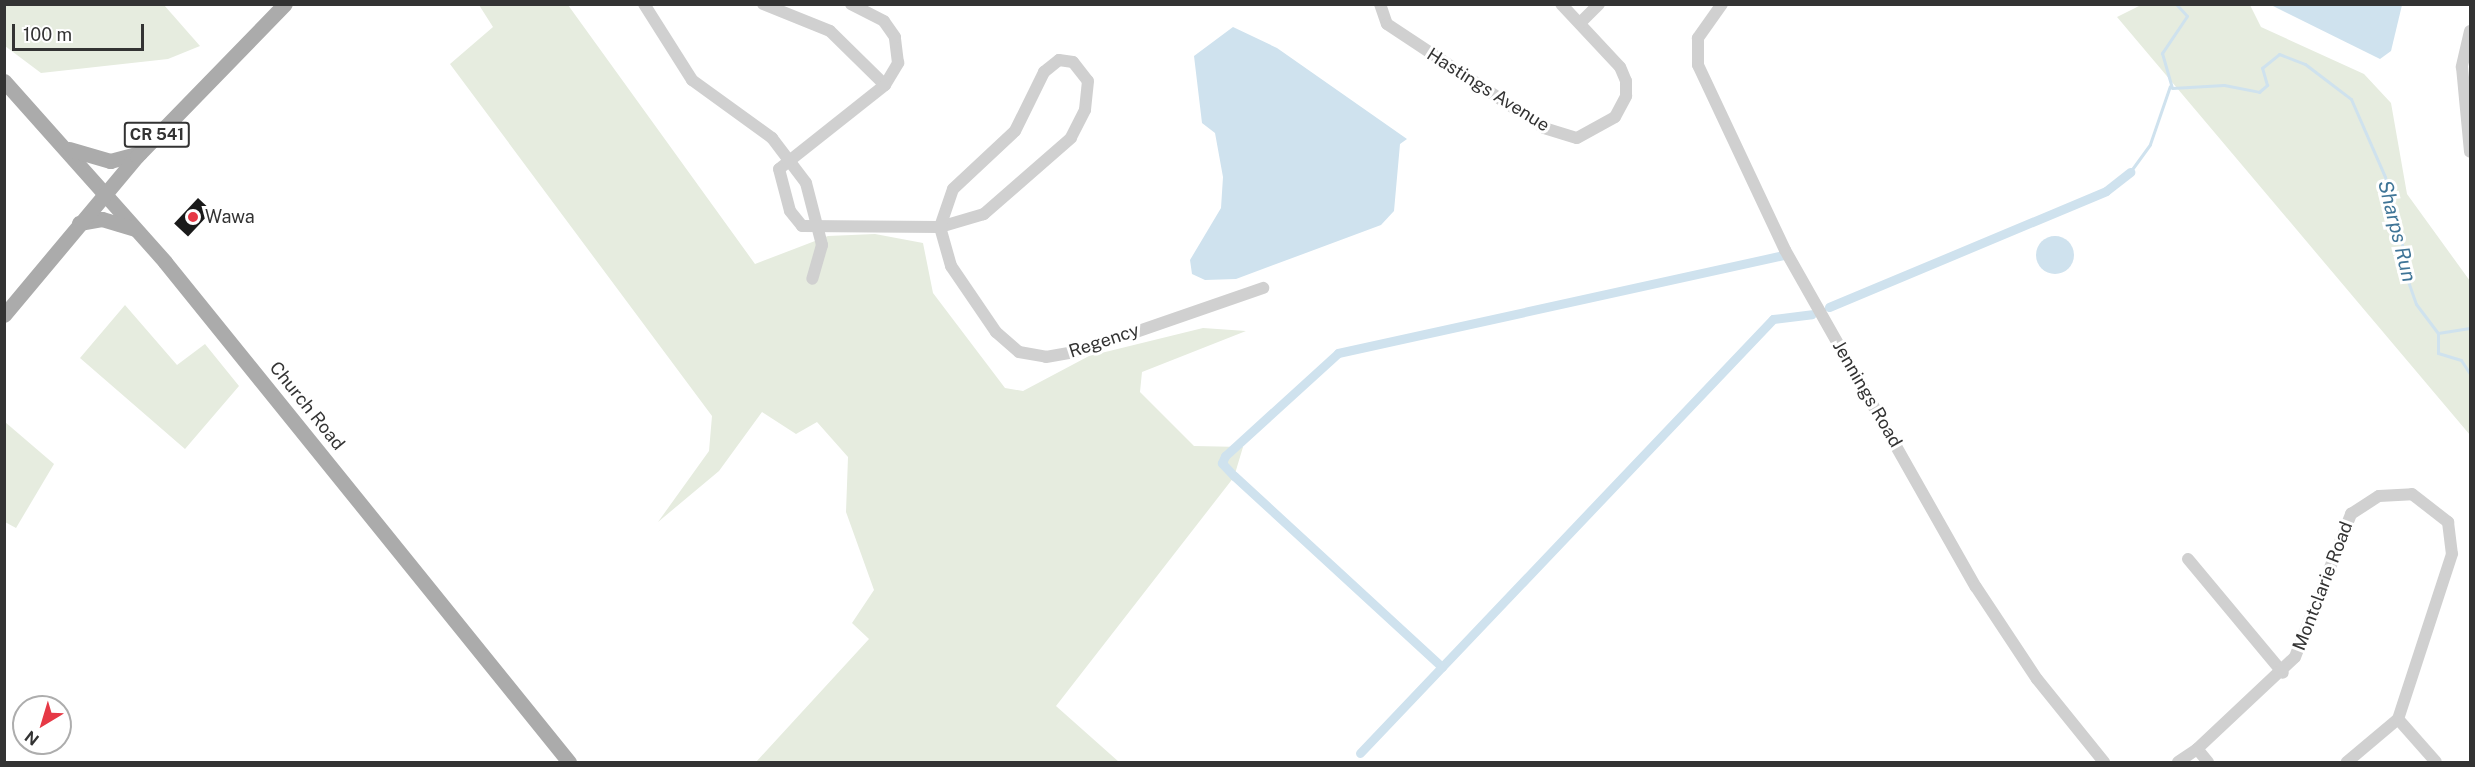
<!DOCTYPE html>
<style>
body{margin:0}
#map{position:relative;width:2475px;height:767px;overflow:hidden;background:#fff;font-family:"Public Sans",sans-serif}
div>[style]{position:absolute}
.green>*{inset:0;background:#e6ecdf}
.water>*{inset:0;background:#cfe2ee}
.round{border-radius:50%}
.stream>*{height:3px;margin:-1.5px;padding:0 1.5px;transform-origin:1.5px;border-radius:1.5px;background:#cfe2ee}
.canal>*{height:9px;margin:-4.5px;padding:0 4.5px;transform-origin:4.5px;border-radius:4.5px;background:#cfe2ee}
.building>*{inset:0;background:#1a1a1a;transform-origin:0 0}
.minor>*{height:12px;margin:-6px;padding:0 6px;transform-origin:6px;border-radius:6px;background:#d0d0d0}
.major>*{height:15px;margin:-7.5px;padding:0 7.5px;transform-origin:7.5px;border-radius:7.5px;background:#ababab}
.dots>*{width:16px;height:16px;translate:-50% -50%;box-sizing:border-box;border:3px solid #fff;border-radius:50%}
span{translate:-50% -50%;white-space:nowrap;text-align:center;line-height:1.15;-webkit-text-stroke:6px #fff;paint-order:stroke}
.shield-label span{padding:2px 4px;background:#fff;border:2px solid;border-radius:4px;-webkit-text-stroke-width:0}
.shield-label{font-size:16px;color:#333;font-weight:700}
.street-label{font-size:18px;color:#333}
.poi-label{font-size:18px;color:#333}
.left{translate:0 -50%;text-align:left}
.water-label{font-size:20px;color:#3f7597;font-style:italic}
.frame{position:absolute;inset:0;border:6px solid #333;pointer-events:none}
.north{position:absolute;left:12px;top:695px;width:60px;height:60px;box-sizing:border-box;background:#fff;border:2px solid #adadad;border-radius:50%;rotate:218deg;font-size:16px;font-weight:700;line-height:24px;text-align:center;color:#333}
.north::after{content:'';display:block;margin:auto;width:21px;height:27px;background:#e63946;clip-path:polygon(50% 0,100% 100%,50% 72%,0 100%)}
.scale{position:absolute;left:12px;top:24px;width:132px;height:27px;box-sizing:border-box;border:3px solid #333;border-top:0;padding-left:8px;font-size:18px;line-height:21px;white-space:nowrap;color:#333;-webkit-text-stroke:4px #fff;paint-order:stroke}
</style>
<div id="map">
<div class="green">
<div style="clip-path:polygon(5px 4px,164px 5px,200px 46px,168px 59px,41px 73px,5px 46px)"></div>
<div style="clip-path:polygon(479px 5px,568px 5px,755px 264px,828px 236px,875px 234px,923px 243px,933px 293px,1005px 388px,1023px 391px,1089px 356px,1203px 328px,1246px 331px,1142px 372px,1140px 392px,1194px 446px,1243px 447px,1234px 477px,1056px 706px,1119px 762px,756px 762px,869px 639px,852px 623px,874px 590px,846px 512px,848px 457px,817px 422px,796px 434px,762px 412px,719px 471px,658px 522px,709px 451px,712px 416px,450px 64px,493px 27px)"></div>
<div style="clip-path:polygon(2141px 5px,2250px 5px,2261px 27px,2364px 74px,2391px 103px,2407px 194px,2470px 281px,2470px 435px,2117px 17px)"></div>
<div style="clip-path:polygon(125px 305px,177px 365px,205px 344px,239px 386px,185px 449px,80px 358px)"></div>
<div style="clip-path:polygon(5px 422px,54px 464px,16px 528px,5px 522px)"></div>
</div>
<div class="water">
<div style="clip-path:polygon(2271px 5px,2402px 5px,2391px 51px,2380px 59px)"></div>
<div style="clip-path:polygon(1233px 27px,1277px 48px,1407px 139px,1400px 144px,1394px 211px,1381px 225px,1236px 279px,1205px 280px,1192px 274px,1190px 260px,1221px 208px,1223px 177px,1215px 133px,1202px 123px,1194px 56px)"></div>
<div class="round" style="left:2036px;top:236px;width:38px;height:38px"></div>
</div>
<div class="stream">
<div style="left:2176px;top:4px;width:16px;rotate:47deg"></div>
<div style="left:2187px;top:16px;width:45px;rotate:124deg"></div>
<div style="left:2162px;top:53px;width:36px;rotate:74deg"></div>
<div style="left:2172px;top:88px;width:52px;rotate:-3.3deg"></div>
<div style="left:2224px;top:85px;width:36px;rotate:11deg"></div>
<div style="left:2259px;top:92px;width:11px;rotate:-41deg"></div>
<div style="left:2267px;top:85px;width:18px;rotate:-106deg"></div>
<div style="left:2262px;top:68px;width:22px;rotate:-39deg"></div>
<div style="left:2279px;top:54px;width:28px;rotate:21deg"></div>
<div style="left:2305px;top:64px;width:58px;rotate:37.3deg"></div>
<div style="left:2351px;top:99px;width:85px;rotate:66.4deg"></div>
<div style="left:2385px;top:177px;width:68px;rotate:75.6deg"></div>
<div style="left:2402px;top:243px;width:21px;rotate:90deg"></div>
<div style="left:2402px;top:264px;width:42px;rotate:70.7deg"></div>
<div style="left:2416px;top:304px;width:36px;rotate:53deg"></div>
<div style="left:2130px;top:172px;width:34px;rotate:-54deg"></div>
<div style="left:2150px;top:144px;width:61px;rotate:-71deg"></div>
<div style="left:1822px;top:310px;width:8px;rotate:-23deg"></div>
<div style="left:2438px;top:333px;width:20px;rotate:90deg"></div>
<div style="left:2438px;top:353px;width:24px;rotate:17deg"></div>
<div style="left:2461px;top:360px;width:17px;rotate:57deg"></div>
<div style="left:2438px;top:333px;width:32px;rotate:-9deg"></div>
</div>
<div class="canal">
<div style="left:1829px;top:307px;width:300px;rotate:-22.7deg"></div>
<div style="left:2106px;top:191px;width:31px;rotate:-38deg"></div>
<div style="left:1442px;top:667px;width:282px;rotate:-137.4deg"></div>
<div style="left:1234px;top:476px;width:18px;rotate:-133deg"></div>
<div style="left:1222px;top:463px;width:8px;rotate:-67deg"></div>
<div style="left:1225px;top:456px;width:153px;rotate:-42.3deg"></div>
<div style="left:1338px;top:353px;width:457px;rotate:-12.4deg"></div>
<div style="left:1360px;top:753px;width:599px;rotate:-46.42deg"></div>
<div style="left:1773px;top:319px;width:39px;rotate:-7deg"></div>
</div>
<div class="building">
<div style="left:198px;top:198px;width:19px;height:35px;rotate:43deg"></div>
</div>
<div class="minor">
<div style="left:644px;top:4px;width:90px;rotate:57.7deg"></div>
<div style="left:692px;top:80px;width:99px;rotate:35.9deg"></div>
<div style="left:772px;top:138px;width:56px;rotate:52.9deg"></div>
<div style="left:806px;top:183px;width:64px;rotate:75.5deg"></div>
<div style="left:822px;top:245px;width:35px;rotate:106deg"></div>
<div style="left:763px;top:4px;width:72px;rotate:21.9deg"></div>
<div style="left:830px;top:31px;width:77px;rotate:44.5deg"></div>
<div style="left:885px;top:85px;width:26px;rotate:-59deg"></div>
<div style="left:898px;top:63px;width:26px;rotate:-97deg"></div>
<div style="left:895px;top:37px;width:19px;rotate:-125deg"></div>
<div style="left:884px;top:21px;width:37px;rotate:-153deg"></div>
<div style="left:1380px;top:4px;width:21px;rotate:71deg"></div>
<div style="left:1387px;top:24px;width:188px;rotate:33.5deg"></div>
<div style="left:1544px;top:128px;width:34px;rotate:17deg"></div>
<div style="left:1577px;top:138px;width:43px;rotate:-28.9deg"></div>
<div style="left:1615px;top:117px;width:24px;rotate:-62deg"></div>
<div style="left:1626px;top:96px;width:15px;rotate:-90deg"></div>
<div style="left:1626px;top:81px;width:15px;rotate:-113deg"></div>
<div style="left:1620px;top:67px;width:86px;rotate:-133.1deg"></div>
<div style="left:1722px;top:4px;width:42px;rotate:125.2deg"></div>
<div style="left:1698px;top:38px;width:27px;rotate:90deg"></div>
<div style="left:1698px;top:65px;width:204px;rotate:64.8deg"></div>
<div style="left:1785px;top:250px;width:387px;rotate:60.5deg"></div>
<div style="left:1976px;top:587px;width:110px;rotate:56.5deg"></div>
<div style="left:2037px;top:679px;width:107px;rotate:51.1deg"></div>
<div style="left:1580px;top:23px;width:27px;rotate:-45deg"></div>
<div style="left:2470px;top:31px;width:37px;rotate:103deg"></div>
<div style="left:2462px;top:67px;width:85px;rotate:84.6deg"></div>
<div style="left:1059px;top:60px;width:14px;rotate:8deg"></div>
<div style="left:1073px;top:62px;width:24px;rotate:52deg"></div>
<div style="left:1088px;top:81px;width:29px;rotate:96deg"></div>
<div style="left:1085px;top:110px;width:31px;rotate:117deg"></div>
<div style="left:1071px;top:138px;width:116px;rotate:138.9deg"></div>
<div style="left:984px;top:214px;width:46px;rotate:163.5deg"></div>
<div style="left:940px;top:227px;width:40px;rotate:-71.1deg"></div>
<div style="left:953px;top:189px;width:85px;rotate:-43.1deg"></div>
<div style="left:1015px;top:131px;width:66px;rotate:-63.8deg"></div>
<div style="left:1044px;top:72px;width:19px;rotate:-39deg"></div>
<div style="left:885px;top:85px;width:135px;rotate:141.6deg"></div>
<div style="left:779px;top:169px;width:43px;rotate:75.3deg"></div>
<div style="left:790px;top:211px;width:19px;rotate:51deg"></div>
<div style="left:802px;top:226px;width:138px;rotate:0.4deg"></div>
<div style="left:940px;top:227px;width:41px;rotate:74.2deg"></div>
<div style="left:951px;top:266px;width:80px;rotate:55.7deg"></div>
<div style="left:996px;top:332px;width:30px;rotate:41deg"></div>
<div style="left:1019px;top:352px;width:27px;rotate:10deg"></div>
<div style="left:1046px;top:357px;width:36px;rotate:-10deg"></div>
<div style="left:1081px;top:351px;width:193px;rotate:-19.1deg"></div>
<div style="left:2188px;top:559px;width:148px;rotate:50.2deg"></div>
<div style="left:2398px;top:719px;width:57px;rotate:48.5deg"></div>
<div style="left:2178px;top:762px;width:23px;rotate:-34deg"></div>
<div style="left:2208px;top:762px;width:17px;rotate:-130deg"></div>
<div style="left:2197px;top:749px;width:134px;rotate:-43.2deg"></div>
<div style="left:2295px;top:657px;width:154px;rotate:-68.6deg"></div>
<div style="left:2351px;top:514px;width:33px;rotate:-33deg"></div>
<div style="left:2379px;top:496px;width:33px;rotate:-3deg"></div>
<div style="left:2412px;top:494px;width:46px;rotate:37.9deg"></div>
<div style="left:2448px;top:522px;width:32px;rotate:83deg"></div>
<div style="left:2452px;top:554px;width:174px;rotate:108.1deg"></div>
<div style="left:2398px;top:719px;width:67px;rotate:139.9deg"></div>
</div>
<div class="major">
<div style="left:4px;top:81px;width:242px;rotate:48.3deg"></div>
<div style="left:165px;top:262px;width:643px;rotate:51.06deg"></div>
<div style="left:69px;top:149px;width:43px;rotate:16.3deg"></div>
<div style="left:110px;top:161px;width:31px;rotate:-15deg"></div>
<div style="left:79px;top:223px;width:23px;rotate:-10deg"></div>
<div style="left:102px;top:219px;width:34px;rotate:17deg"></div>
<div style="left:4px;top:315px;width:207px;rotate:-50.1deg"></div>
<div style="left:137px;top:156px;width:212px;rotate:-45.8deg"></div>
</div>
<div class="dots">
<div style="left:193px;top:217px;background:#e63946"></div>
</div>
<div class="shield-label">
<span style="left:157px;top:135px">CR 541</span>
</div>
<div class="street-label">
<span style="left:1488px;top:90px;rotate:32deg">Hastings Avenue</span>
<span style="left:1104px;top:341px;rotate:-18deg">Regency</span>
<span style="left:1867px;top:394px;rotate:60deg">Jennings Road</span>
<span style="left:307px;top:406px;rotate:51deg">Church Road</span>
<span style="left:2323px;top:586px;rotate:-69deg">Montclarie Road</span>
</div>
<div class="poi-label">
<span class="left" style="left:205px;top:217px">Wawa</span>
</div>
<div class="water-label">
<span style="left:2397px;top:231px;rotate:76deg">Sharps Run</span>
</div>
<div class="frame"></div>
<div class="north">N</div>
<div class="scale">100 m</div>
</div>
